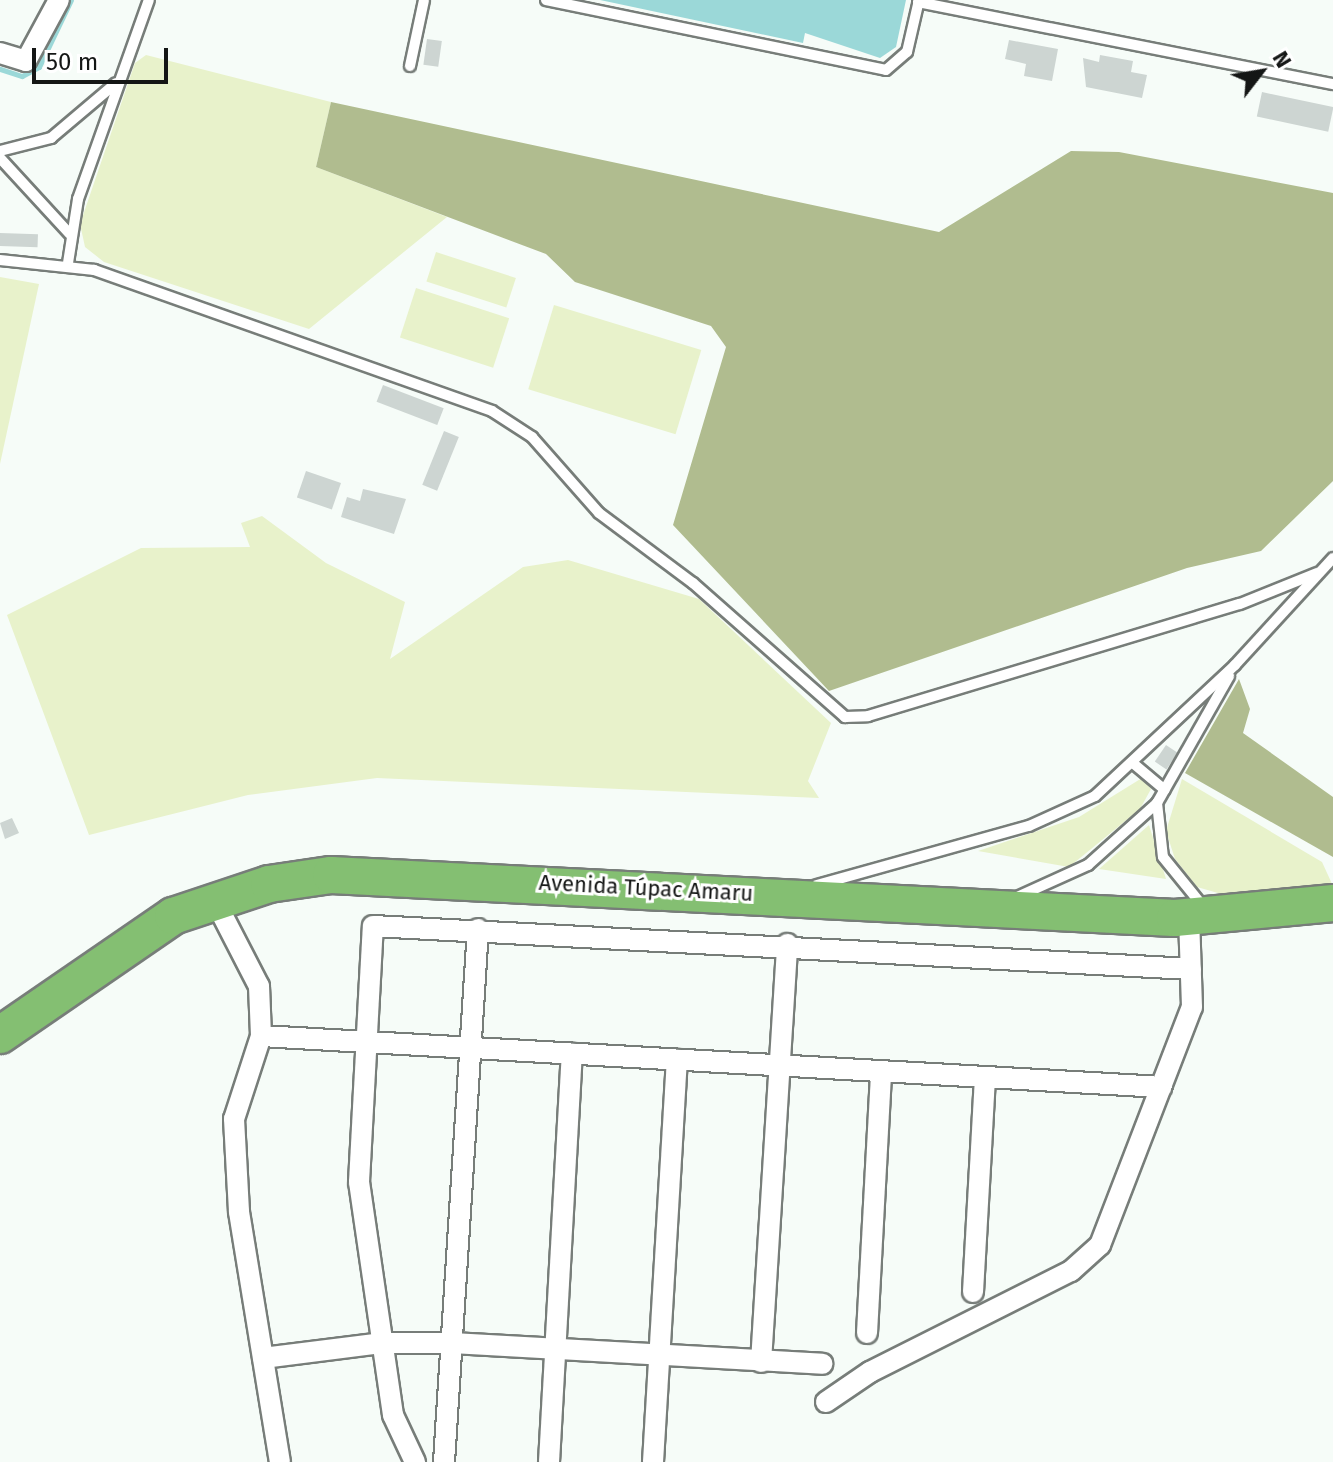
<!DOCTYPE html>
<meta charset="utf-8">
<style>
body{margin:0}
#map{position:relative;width:1333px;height:1462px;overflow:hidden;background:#f6fcf8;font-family:"Fira Sans",sans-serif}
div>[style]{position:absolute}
.green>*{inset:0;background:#e8f2cb;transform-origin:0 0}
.forest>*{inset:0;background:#b0bc8f}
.water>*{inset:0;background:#9bd8d8}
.stream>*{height:5px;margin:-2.5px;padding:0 2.5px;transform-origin:2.5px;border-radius:2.5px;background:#9bd8d8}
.building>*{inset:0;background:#cdd5d2;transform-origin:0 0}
.roads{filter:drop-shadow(2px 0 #777d79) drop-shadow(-2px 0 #777d79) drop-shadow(0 2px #777d79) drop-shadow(0 -2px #777d79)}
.lane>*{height:10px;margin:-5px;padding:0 5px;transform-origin:5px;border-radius:5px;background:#fff}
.street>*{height:20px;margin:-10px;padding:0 10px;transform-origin:10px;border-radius:10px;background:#fff}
.highway>*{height:36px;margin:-18px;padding:0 18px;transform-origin:18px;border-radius:18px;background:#84bf72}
span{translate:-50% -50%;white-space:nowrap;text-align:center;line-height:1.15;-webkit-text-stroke:6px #fff;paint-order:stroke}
.street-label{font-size:22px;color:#141615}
.north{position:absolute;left:1221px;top:32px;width:80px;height:80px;-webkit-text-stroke:6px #fff;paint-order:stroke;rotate:59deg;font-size:22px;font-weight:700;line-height:32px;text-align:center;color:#141615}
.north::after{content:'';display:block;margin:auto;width:28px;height:36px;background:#141615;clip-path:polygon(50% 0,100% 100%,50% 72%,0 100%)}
.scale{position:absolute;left:32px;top:48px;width:136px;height:36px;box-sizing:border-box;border:4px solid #141615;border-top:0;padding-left:10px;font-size:24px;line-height:28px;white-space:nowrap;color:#141615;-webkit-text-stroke:6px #fff;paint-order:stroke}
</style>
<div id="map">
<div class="green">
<div style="clip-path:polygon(146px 55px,331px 102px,316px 167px,447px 217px,309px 329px,104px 262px,85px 247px,80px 224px,135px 63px)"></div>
<div style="left:436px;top:252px;width:84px;height:31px;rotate:18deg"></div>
<div style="clip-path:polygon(0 277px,39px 284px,0 464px)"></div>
<div style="left:416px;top:288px;width:98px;height:52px;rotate:18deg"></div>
<div style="left:554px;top:305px;width:154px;height:88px;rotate:17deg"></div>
<div style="clip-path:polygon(262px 516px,326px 563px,405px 602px,390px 659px,523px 567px,568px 560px,699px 599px,831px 723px,808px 781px,819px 798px,377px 778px,248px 795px,89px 835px,7px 615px,141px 548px,250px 547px,241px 523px)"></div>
<div style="clip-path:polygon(1142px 778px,1151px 789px,1140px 809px,1069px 867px,978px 851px,1079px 817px)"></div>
<div style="clip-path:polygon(1182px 779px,1322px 862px,1333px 886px,1225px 895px,1197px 887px,1175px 859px,1166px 831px)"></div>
<div style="clip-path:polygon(1149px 825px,1166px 879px,1099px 869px)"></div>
</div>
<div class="forest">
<div style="clip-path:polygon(331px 102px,939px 232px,1071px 151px,1119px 152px,1333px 193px,1333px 481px,1261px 551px,1187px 568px,829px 691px,673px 525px,726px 347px,711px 326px,575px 282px,546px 254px,316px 167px)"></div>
<div style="clip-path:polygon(1239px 679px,1250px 709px,1243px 733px,1333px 797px,1333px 857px,1185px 773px)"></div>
</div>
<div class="water">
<div style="clip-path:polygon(600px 0,906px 0,896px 47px,880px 58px,805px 33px,803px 43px)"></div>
</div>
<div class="stream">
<div style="left:0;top:69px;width:23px;rotate:18deg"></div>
<div style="left:22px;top:76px;width:19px;rotate:-28deg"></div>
<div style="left:39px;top:67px;width:74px;rotate:-64.5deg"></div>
</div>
<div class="building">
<div style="left:427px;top:39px;width:15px;height:26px;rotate:8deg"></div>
<div style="clip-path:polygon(1009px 40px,1058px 49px,1052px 81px,1024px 76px,1026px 64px,1005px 59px)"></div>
<div style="clip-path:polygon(1100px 55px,1133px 61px,1131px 72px,1147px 75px,1142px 98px,1086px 87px,1083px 58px,1099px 62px)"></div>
<div style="left:1262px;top:92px;width:73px;height:25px;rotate:12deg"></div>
<div style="left:0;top:233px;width:38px;height:13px;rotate:2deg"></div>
<div style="left:383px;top:385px;width:65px;height:18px;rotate:21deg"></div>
<div style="left:444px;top:431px;width:16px;height:58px;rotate:22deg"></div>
<div style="left:306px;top:471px;width:37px;height:28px;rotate:19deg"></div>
<div style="clip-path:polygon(363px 489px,406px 499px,394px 534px,341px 517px,347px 497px,360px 501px)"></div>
<div style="left:1166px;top:745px;width:14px;height:20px;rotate:34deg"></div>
<div style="clip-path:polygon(12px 818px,19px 833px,5px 839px,0 823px)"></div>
</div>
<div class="roads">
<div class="lane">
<div style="left:546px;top:0;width:347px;rotate:11.6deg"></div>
<div style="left:886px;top:70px;width:28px;rotate:-41deg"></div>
<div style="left:907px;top:52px;width:53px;rotate:-77deg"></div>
<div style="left:918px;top:2px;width:423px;rotate:11.2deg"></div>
<div style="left:410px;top:66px;width:67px;rotate:-78deg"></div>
<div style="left:0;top:151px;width:53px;rotate:-14.3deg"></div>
<div style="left:51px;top:138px;width:85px;rotate:-40.2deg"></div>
<div style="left:0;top:158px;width:103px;rotate:47.4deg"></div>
<div style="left:0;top:260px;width:95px;rotate:6.1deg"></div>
<div style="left:94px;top:270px;width:422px;rotate:19.5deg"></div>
<div style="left:492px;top:411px;width:48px;rotate:33deg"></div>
<div style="left:532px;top:437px;width:101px;rotate:48.6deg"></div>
<div style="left:599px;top:513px;width:117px;rotate:36.7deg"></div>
<div style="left:693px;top:583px;width:203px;rotate:41.4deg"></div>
<div style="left:845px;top:717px;width:23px;rotate:-2deg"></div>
<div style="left:868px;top:716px;width:388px;rotate:-16.8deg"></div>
<div style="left:1240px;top:604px;width:83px;rotate:-21.9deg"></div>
<div style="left:68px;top:263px;width:65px;rotate:-81.1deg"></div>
<div style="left:78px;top:199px;width:211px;rotate:-70.4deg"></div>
<div style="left:1134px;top:764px;width:40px;rotate:40deg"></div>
<div style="left:1157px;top:803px;width:54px;rotate:83.7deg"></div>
<div style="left:1163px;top:857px;width:62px;rotate:50.9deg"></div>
<div style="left:817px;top:885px;width:220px;rotate:-15.6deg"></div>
<div style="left:1029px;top:826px;width:72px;rotate:-24.4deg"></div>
<div style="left:1095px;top:796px;width:192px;rotate:-43.1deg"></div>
<div style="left:1235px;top:665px;width:145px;rotate:-47.5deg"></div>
<div style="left:1017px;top:897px;width:78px;rotate:-24.3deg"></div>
<div style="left:1088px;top:865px;width:93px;rotate:-41.9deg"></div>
<div style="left:1157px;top:803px;width:146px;rotate:-60.4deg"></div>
</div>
<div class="street">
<div style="left:0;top:53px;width:27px;rotate:17deg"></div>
<div style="left:26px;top:61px;width:69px;rotate:-61.6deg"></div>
<div style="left:214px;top:899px;width:98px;rotate:62.7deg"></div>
<div style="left:259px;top:986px;width:50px;rotate:87.7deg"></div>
<div style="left:261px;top:1036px;width:87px;rotate:108deg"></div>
<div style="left:234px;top:1119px;width:93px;rotate:86.9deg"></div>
<div style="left:239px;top:1212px;width:253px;rotate:80.7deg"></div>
<div style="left:261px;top:1036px;width:902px;rotate:3.24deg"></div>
<div style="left:973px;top:1292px;width:215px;rotate:-86.8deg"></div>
<div style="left:867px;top:1333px;width:262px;rotate:-86.9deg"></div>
<div style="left:263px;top:1358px;width:119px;rotate:-7.2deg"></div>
<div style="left:381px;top:1343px;width:71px"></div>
<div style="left:452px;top:1343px;width:371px;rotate:3.2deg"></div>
<div style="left:761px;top:1362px;width:419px;rotate:-86.4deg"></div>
<div style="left:826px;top:1402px;width:53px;rotate:-34.3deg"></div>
<div style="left:870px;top:1372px;width:225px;rotate:-26.7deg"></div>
<div style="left:1071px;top:1271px;width:39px;rotate:-42deg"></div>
<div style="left:1100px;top:1245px;width:255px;rotate:-68.9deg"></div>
<div style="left:1192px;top:1007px;width:89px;rotate:-91.9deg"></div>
<div style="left:415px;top:1462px;width:52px;rotate:-115.1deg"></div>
<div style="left:393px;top:1415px;width:235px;rotate:-98.3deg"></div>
<div style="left:359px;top:1182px;width:256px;rotate:-86.9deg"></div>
<div style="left:373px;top:926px;width:819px;rotate:3.01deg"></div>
<div style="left:444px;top:1462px;width:534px;rotate:-86.35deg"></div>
<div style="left:549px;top:1462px;width:409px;rotate:-86.8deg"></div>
<div style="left:653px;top:1462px;width:403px;rotate:-86.6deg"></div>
</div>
<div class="highway">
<div style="left:0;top:1035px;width:210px;rotate:-34.5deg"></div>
<div style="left:173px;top:916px;width:101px;rotate:-18.4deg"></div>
<div style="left:269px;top:884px;width:63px;rotate:-8.3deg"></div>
<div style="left:331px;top:875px;width:845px;rotate:2.92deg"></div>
<div style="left:1175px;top:918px;width:159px;rotate:-5.4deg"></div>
</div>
</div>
<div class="street-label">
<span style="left:646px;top:888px;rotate:3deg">Avenida Túpac Amaru</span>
</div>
<div class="north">N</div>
<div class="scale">50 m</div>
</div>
